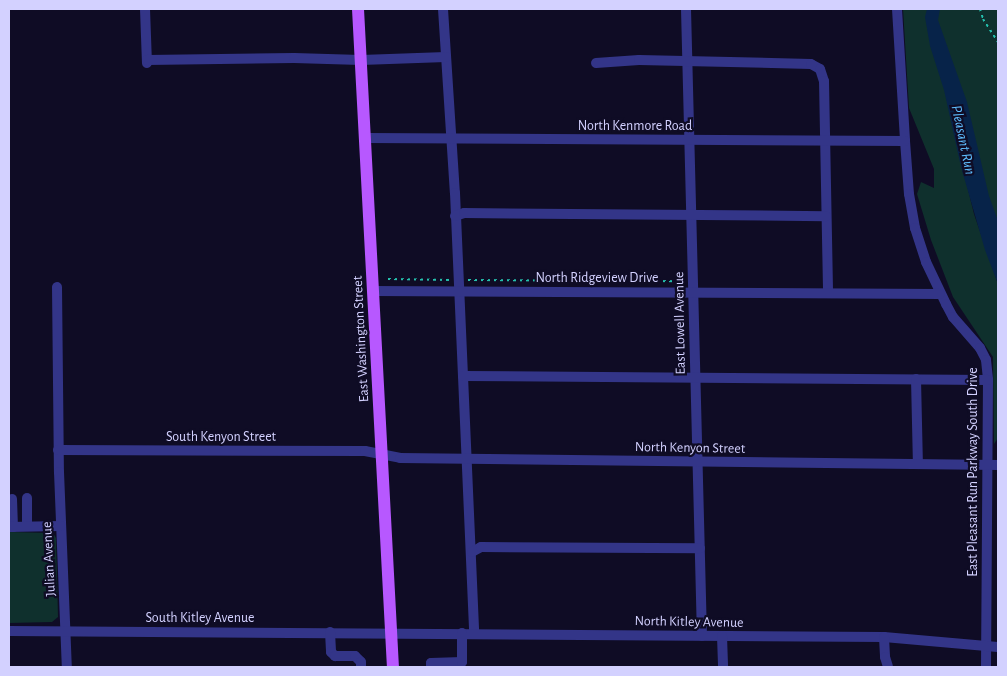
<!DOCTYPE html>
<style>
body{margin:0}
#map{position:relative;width:1007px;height:676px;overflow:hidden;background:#0f0c25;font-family:"Alegreya Sans",sans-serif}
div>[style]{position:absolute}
.green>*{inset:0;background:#0f302d}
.water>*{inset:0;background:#072349}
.path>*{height:2px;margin-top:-1px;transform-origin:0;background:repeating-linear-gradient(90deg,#24c0ad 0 2.5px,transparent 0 6.5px)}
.minor>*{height:10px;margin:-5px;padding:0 5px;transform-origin:5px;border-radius:5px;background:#333588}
.major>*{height:12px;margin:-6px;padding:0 6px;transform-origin:6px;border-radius:6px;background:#b758ff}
span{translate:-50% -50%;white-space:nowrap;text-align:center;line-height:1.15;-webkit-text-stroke:4.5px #0f0c25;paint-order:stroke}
.street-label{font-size:14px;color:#d3d1ff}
.water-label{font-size:15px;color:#5fbeff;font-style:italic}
.frame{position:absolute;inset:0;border:10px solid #d3d1ff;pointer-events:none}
</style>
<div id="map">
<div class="green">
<div style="clip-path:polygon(903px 9px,931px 9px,965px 177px,974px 214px,998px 284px,998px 438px,994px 444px,993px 357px,953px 297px,931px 240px,917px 194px,921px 182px,934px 188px,934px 169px,909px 108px)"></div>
<div style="clip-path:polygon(938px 9px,998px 9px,998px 234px,935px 22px)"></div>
<div style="clip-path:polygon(9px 532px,53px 533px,56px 538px,58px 617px,52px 622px,9px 623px)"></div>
</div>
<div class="water">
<div style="clip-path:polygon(927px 9px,940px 9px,938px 20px,967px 102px,989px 196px,998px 221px,998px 284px,985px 250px,961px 167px,944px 90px,930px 46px,925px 17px)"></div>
</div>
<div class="path">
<div style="left:980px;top:9px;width:10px;rotate:73deg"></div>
<div style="left:983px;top:19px;width:27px;rotate:57deg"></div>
<div style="left:388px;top:279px;width:63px;rotate:0.9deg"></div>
<div style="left:468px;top:280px;width:215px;rotate:0.3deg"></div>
</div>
<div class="minor">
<div style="left:145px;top:9px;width:54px;rotate:87.9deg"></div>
<div style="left:443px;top:9px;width:184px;rotate:86.3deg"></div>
<div style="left:455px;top:193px;width:440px;rotate:87.5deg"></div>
<div style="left:686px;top:9px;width:627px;rotate:88.54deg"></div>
<div style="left:897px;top:9px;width:132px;rotate:86.5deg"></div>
<div style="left:905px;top:141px;width:53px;rotate:85.7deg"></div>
<div style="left:909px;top:194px;width:35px;rotate:80deg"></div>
<div style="left:915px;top:228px;width:36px;rotate:72deg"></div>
<div style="left:926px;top:262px;width:47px;rotate:64.5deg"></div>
<div style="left:946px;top:304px;width:15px;rotate:62deg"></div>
<div style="left:953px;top:317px;width:41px;rotate:48.9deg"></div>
<div style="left:980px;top:348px;width:13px;rotate:63deg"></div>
<div style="left:986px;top:360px;width:20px;rotate:84deg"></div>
<div style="left:988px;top:380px;width:287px;rotate:90.4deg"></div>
<div style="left:147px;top:60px;width:147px;rotate:-0.8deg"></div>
<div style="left:294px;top:58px;width:67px;rotate:1.7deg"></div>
<div style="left:361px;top:60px;width:85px;rotate:-2deg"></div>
<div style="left:596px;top:63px;width:43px;rotate:-4deg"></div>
<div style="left:639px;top:60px;width:172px;rotate:1.3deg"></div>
<div style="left:811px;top:64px;width:10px;rotate:29deg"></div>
<div style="left:820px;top:69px;width:13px;rotate:72deg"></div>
<div style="left:824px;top:81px;width:212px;rotate:88.9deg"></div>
<div style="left:366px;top:138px;width:539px;rotate:0.32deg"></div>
<div style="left:455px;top:216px;width:9px;rotate:-18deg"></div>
<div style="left:464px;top:213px;width:362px;rotate:0.5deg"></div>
<div style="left:57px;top:287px;width:185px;rotate:89.4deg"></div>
<div style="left:59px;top:472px;width:195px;rotate:87.7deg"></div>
<div style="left:374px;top:291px;width:566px;rotate:0.3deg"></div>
<div style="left:463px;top:376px;width:525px;rotate:0.44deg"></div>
<div style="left:916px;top:379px;width:85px;rotate:88.7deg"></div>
<div style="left:58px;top:450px;width:307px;rotate:0.2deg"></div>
<div style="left:365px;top:451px;width:36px;rotate:11deg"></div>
<div style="left:400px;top:458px;width:598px;rotate:0.67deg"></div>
<div style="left:12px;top:499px;width:28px;rotate:88deg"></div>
<div style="left:27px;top:526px;width:28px;rotate:-90deg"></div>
<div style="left:9px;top:527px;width:52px;rotate:-1.1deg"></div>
<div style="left:472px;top:552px;width:10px;rotate:-29deg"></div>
<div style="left:481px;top:547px;width:219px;rotate:0.3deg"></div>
<div style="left:9px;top:631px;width:875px;rotate:0.39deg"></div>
<div style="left:884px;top:637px;width:114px;rotate:5deg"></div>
<div style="left:330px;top:632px;width:20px;rotate:87deg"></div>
<div style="left:331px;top:652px;width:6px;rotate:45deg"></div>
<div style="left:335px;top:656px;width:20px"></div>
<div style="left:355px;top:656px;width:8px;rotate:45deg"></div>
<div style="left:361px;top:662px;width:5px;rotate:90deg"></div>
<div style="left:722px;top:636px;width:31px;rotate:88deg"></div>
<div style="left:884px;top:637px;width:20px;rotate:87deg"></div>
<div style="left:885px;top:657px;width:10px;rotate:73deg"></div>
<div style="left:431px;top:667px;width:4px;rotate:-90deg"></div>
<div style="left:431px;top:663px;width:31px;rotate:-2deg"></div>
<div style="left:462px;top:662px;width:29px;rotate:-90deg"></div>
</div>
<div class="major">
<div style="left:358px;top:9px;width:659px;rotate:86.96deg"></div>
</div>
<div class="street-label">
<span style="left:635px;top:126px">North Kenmore Road</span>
<span style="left:597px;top:278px">North Ridgeview Drive</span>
<span style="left:680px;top:323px;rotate:-91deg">East Lowell Avenue</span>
<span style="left:361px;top:339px;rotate:-93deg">East Washington Street</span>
<span style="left:221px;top:437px">South Kenyon Street</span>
<span style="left:690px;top:448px;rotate:1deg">North Kenyon Street</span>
<span style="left:973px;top:472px;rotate:-90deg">East Pleasant Run Parkway South Drive</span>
<span style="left:49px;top:559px;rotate:-93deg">Julian Avenue</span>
<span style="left:200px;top:618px">South Kitley Avenue</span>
<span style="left:689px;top:622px;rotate:1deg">North Kitley Avenue</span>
</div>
<div class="water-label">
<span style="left:963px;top:140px;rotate:78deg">Pleasant Run</span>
</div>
<div class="frame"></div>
</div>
